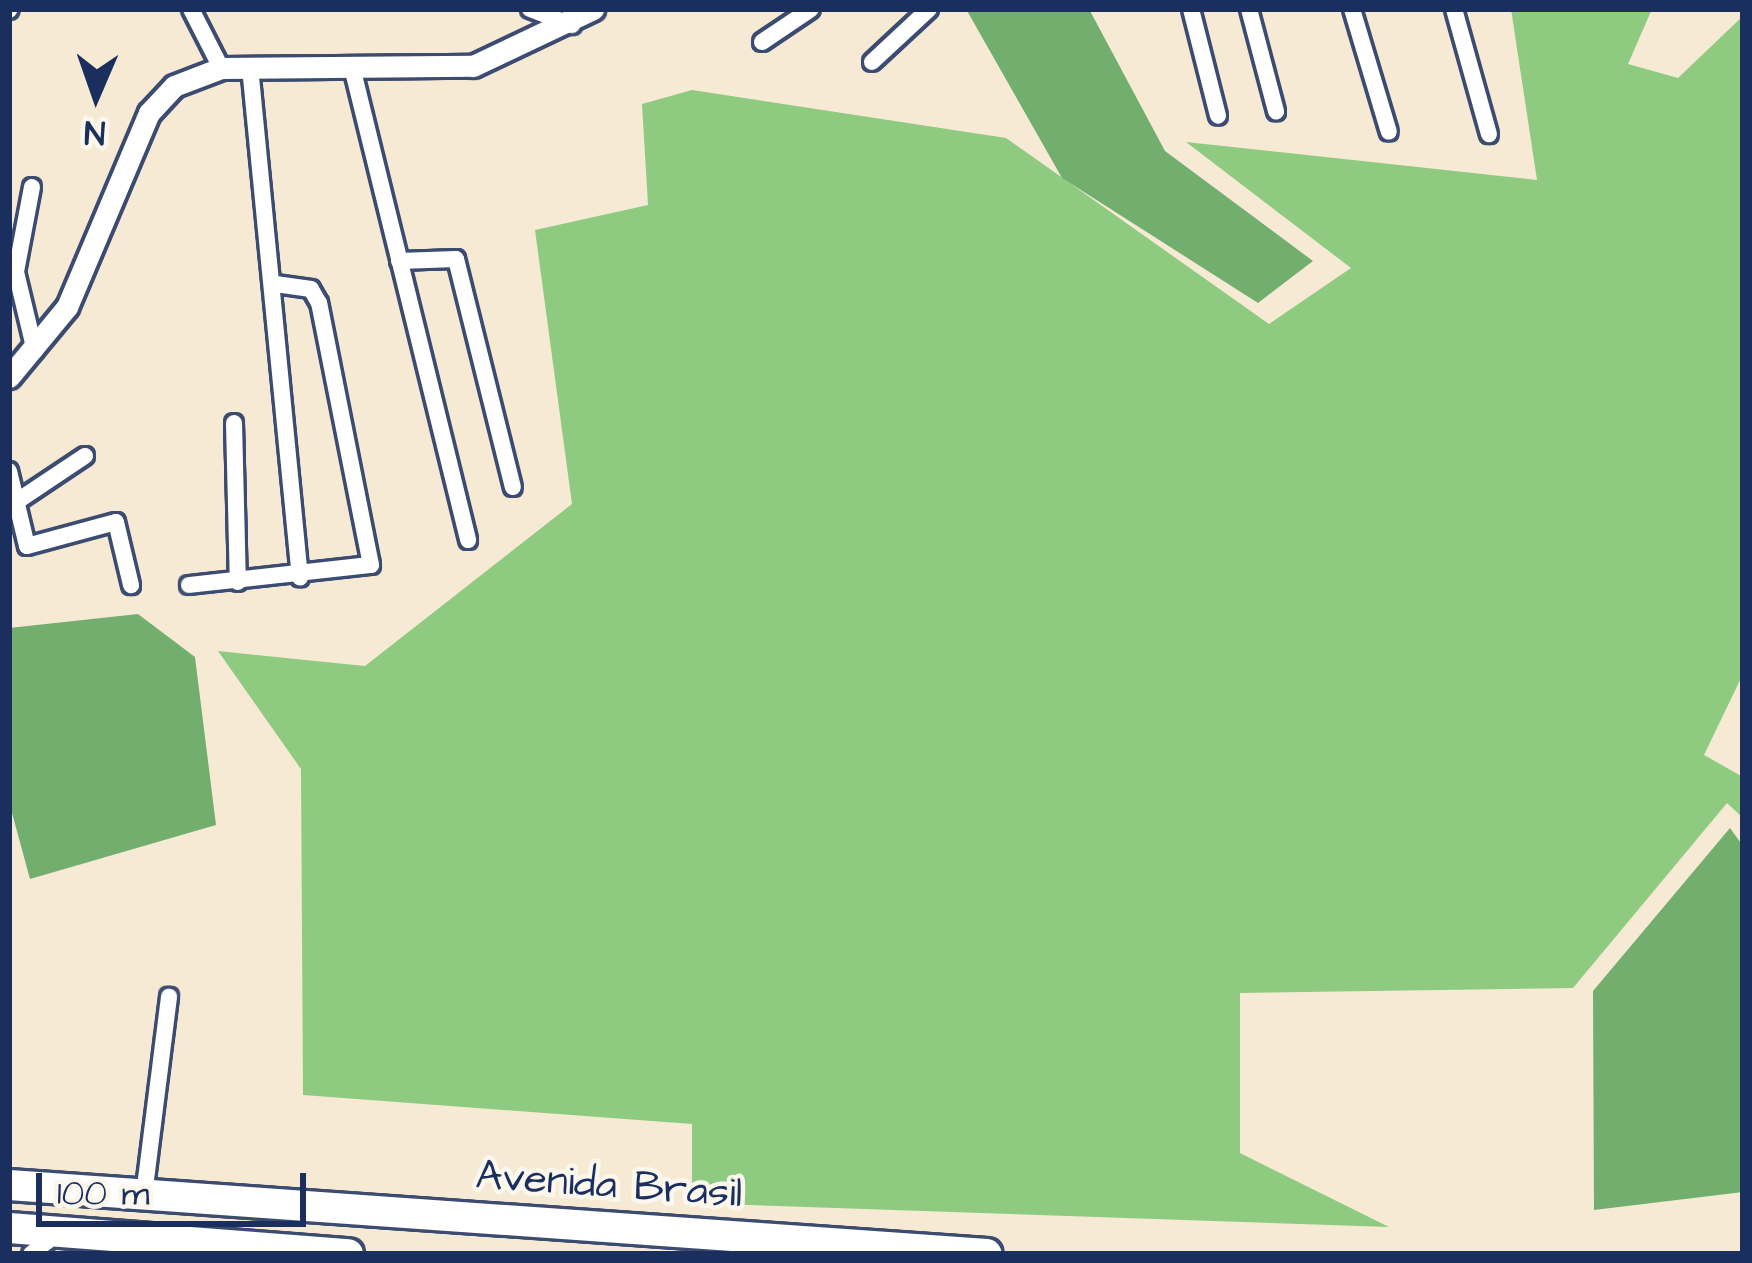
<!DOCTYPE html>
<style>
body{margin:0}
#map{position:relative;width:1752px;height:1263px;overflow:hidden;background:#f6ead5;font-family:"Architects Daughter",sans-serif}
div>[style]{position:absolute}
.green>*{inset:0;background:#8ecb80}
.forest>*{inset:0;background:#72af6e}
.roads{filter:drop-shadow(3px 0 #3c4b70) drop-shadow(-3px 0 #3c4b70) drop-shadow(0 3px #3c4b70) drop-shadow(0 -3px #3c4b70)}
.minor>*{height:16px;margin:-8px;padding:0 8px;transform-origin:8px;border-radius:8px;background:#fff}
.tertiary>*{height:21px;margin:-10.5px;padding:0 10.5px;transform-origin:10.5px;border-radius:10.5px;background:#fff}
.motorway>*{height:30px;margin:-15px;padding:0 15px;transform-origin:15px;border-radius:15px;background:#fff}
span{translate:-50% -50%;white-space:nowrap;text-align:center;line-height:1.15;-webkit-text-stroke:9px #fbf7ec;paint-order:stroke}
.street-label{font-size:42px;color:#1b2f5e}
.frame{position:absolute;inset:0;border:12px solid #1b2f5e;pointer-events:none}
.north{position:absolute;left:36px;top:36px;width:120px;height:120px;-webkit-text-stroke:9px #fbf7ec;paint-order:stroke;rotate:182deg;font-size:33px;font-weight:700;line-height:48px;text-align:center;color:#1b2f5e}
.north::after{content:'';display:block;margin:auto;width:42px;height:54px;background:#1b2f5e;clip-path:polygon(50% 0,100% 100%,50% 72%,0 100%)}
.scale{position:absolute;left:36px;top:1173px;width:270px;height:54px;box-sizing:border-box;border:6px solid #1b2f5e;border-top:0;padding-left:15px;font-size:36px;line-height:42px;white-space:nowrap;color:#1b2f5e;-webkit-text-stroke:9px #fbf7ec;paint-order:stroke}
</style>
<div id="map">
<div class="green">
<div style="clip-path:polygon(1511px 9px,1652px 9px,1628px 64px,1678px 78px,1743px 16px,1743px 674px,1704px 755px,1743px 777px,1743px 818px,1727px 803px,1573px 988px,1240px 993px,1240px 1153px,1389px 1227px,692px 1203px,692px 1124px,303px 1095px,301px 769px,218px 651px,365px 666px,572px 504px,535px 230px,648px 205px,642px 104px,692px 90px,1006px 138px,1269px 324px,1351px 268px,1186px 142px,1537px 180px)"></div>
</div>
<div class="forest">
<div style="clip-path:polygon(966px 9px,1089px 9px,1165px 151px,1313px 261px,1258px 303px,1062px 178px)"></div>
<div style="clip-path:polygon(138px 614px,195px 657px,216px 825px,30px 879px,9px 802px,9px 628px)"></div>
<div style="clip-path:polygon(1730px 828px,1743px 846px,1743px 1192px,1594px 1210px,1593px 991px)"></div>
</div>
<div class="roads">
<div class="minor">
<div style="left:191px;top:9px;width:66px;rotate:63deg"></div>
<div style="left:530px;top:9px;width:45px;rotate:20.9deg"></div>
<div style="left:1191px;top:9px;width:110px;rotate:75.8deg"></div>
<div style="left:1249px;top:9px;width:106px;rotate:75.2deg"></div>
<div style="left:1352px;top:9px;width:128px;rotate:73.3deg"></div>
<div style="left:1454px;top:9px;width:130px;rotate:74.4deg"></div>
<div style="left:9px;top:10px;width:1px;rotate:-45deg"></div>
<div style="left:762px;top:42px;width:59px;rotate:-34deg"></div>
<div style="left:872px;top:62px;width:78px;rotate:-42.9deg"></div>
<div style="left:250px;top:67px;width:513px;rotate:84.41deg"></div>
<div style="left:353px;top:71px;width:483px;rotate:76.2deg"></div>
<div style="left:32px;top:187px;width:86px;rotate:100.7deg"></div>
<div style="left:16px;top:272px;width:81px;rotate:76.5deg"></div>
<div style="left:399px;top:261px;width:57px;rotate:-2deg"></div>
<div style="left:456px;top:259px;width:235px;rotate:76deg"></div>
<div style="left:234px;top:423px;width:159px;rotate:88.6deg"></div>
<div style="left:9px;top:471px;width:77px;rotate:76.5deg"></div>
<div style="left:27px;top:546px;width:92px;rotate:-15.1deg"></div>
<div style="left:116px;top:522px;width:65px;rotate:76.6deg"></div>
<div style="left:16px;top:502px;width:83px;rotate:-33.7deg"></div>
<div style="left:189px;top:585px;width:183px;rotate:-6.3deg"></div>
<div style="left:371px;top:565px;width:267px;rotate:-101.2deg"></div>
<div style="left:319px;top:303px;width:16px;rotate:-120deg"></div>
<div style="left:311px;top:289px;width:36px;rotate:-172deg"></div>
<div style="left:144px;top:1195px;width:200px;rotate:-82.8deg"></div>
<div style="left:31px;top:1254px;width:36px;rotate:-38deg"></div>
</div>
<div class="tertiary">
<div style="left:9px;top:377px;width:91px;rotate:-50.4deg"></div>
<div style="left:67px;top:307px;width:211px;rotate:-67.1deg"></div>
<div style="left:149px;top:113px;width:37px;rotate:-47deg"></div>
<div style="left:174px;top:86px;width:50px;rotate:-21deg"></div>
<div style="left:221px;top:68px;width:252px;rotate:-0.5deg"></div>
<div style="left:473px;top:66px;width:133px;rotate:-25.4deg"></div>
</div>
<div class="motorway">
<div style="left:9px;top:1185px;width:980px;rotate:4.04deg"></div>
<div style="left:9px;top:1228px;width:340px;rotate:4.4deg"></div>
</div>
</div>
<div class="street-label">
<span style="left:609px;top:1185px;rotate:4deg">Avenida Brasil</span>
</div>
<div class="frame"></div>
<div class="north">N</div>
<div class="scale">100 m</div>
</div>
